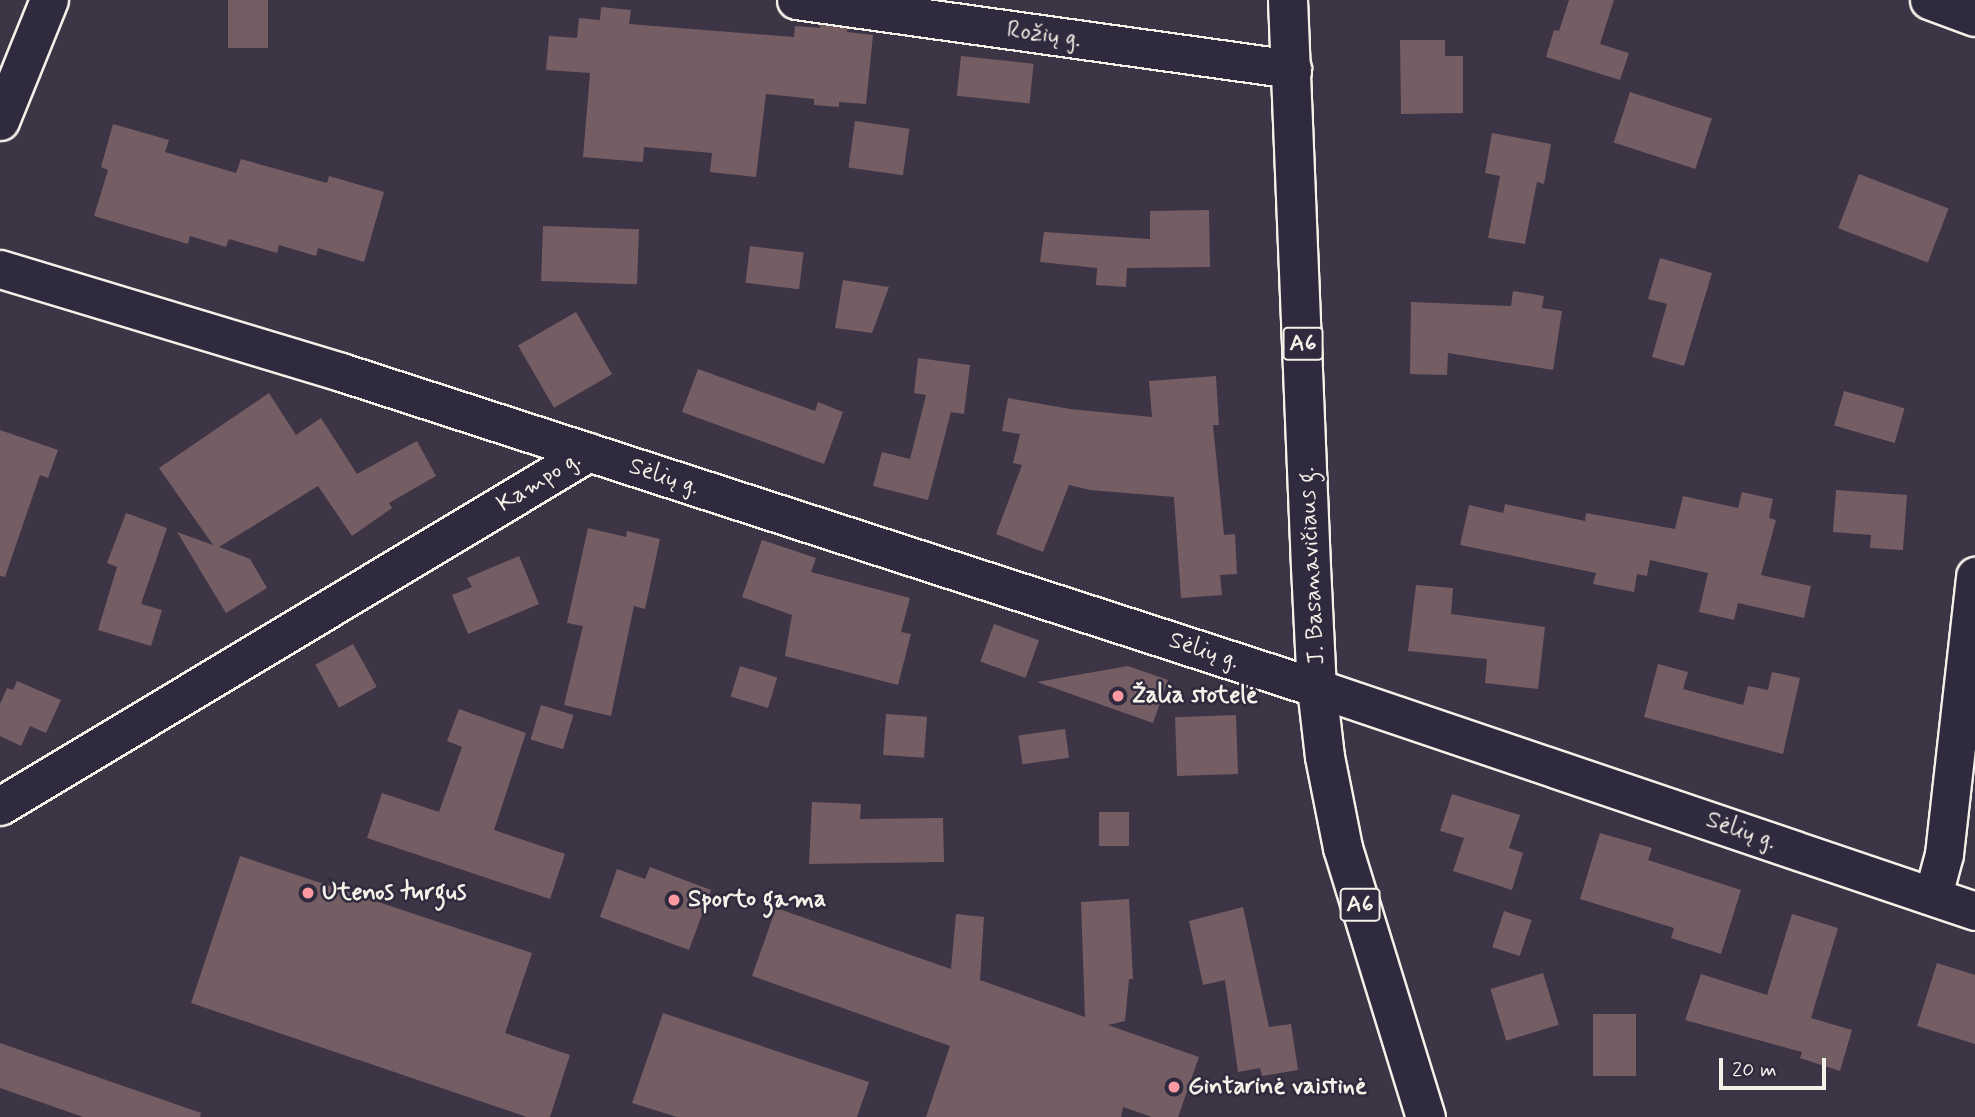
<!DOCTYPE html>
<meta charset="utf-8">
<style>
body{margin:0}
#map{position:relative;width:1975px;height:1117px;overflow:hidden;background:#3d3445;font-family:Mynerve,sans-serif}
div>[style]{position:absolute}
.building>*{inset:0;background:#755d64;transform-origin:0 0}
.roads{filter:drop-shadow(2px 0 #f4f1e8) drop-shadow(-2px 0 #f4f1e8) drop-shadow(0 2px #f4f1e8) drop-shadow(0 -2px #f4f1e8)}
.minor>*{height:37px;margin:-18.5px;padding:0 18.5px;transform-origin:18.5px;border-radius:18.5px;background:#2f2a3d}
.primary>*{height:38px;margin:-19px;padding:0 19px;transform-origin:19px;border-radius:19px;background:#2f2a3d}
.dots>*{width:19px;height:19px;translate:-50% -50%;box-sizing:border-box;border:4px solid #2f2a3d;border-radius:50%}
span{translate:-50% -50%;white-space:nowrap;text-align:center;line-height:1.15;-webkit-text-stroke:5px #2f2a3d;paint-order:stroke}
.shield-label span{padding:2px 5px;background:#2f2a3d;border:2px solid;border-radius:5px;-webkit-text-stroke-width:0}
.shield-label{font-size:23px;color:#f4f1e8;font-weight:700}
.street-label{font-size:24px;color:#f4f1e8}
.poi-label{font-size:24px;color:#f4f1e8;font-weight:700}
.left{translate:0 -50%;text-align:left}
.scale{position:absolute;left:1719px;top:1058px;width:107px;height:32px;box-sizing:border-box;border:4px solid #f4f1e8;border-top:0;padding-left:9px;font-size:21px;line-height:24px;white-space:nowrap;color:#f4f1e8;-webkit-text-stroke:5px #2f2a3d;paint-order:stroke}
</style>
<div id="map">
<div class="building">
<div style="left:228px;top:0;width:40px;height:48px"></div>
<div style="clip-path:polygon(1569px 0,1614px 0,1600px 44px,1629px 53px,1620px 80px,1546px 57px,1554px 30px,1559px 31px)"></div>
<div style="clip-path:polygon(601px 7px,631px 10px,629px 24px,794px 37px,795px 26px,820px 28px,820px 25px,847px 28px,847px 32px,873px 35px,866px 104px,839px 102px,839px 107px,814px 105px,814px 99px,766px 94px,756px 177px,710px 172px,712px 153px,644px 147px,643px 162px,583px 157px,590px 73px,546px 70px,549px 36px,577px 38px,579px 18px,600px 20px)"></div>
<div style="clip-path:polygon(1400px 40px,1445px 40px,1445px 56px,1463px 56px,1463px 113px,1401px 114px)"></div>
<div style="left:961px;top:56px;width:73px;height:40px;rotate:6deg"></div>
<div style="left:1630px;top:92px;width:86px;height:53px;rotate:18deg"></div>
<div style="left:855px;top:121px;width:55px;height:47px;rotate:8deg"></div>
<div style="clip-path:polygon(113px 124px,169px 140px,165px 152px,236px 173px,241px 159px,327px 183px,329px 176px,384px 192px,364px 262px,318px 248px,316px 256px,279px 245px,277px 253px,229px 239px,226px 247px,190px 236px,188px 244px,94px 216px,108px 170px,101px 167px)"></div>
<div style="clip-path:polygon(1492px 133px,1551px 144px,1544px 184px,1537px 182px,1525px 244px,1488px 238px,1500px 176px,1485px 173px)"></div>
<div style="left:1859px;top:174px;width:96px;height:58px;rotate:21deg"></div>
<div style="clip-path:polygon(1209px 210px,1210px 267px,1127px 268px,1126px 287px,1096px 285px,1097px 268px,1040px 262px,1044px 232px,1150px 239px,1150px 211px)"></div>
<div style="left:543px;top:226px;width:96px;height:55px;rotate:2deg"></div>
<div style="left:750px;top:246px;width:54px;height:37px;rotate:7deg"></div>
<div style="clip-path:polygon(1660px 258px,1712px 273px,1684px 366px,1652px 357px,1667px 304px,1648px 299px)"></div>
<div style="clip-path:polygon(843px 280px,889px 287px,872px 333px,835px 328px)"></div>
<div style="clip-path:polygon(1513px 291px,1544px 296px,1542px 308px,1562px 311px,1553px 370px,1448px 353px,1447px 375px,1410px 374px,1411px 302px,1511px 306px)"></div>
<div style="left:576px;top:312px;width:72px;height:67px;rotate:60deg"></div>
<div style="clip-path:polygon(918px 358px,970px 365px,964px 414px,951px 412px,928px 500px,873px 486px,882px 452px,910px 459px,926px 395px,914px 393px)"></div>
<div style="clip-path:polygon(698px 369px,815px 411px,818px 402px,843px 412px,824px 464px,682px 412px)"></div>
<div style="clip-path:polygon(1216px 376px,1219px 425px,1213px 425px,1224px 535px,1235px 534px,1237px 574px,1220px 575px,1222px 595px,1181px 598px,1174px 497px,1090px 490px,1069px 485px,1043px 552px,996px 534px,1022px 465px,1013px 463px,1020px 434px,1002px 431px,1008px 398px,1070px 409px,1152px 417px,1149px 381px)"></div>
<div style="left:1844px;top:391px;width:63px;height:36px;rotate:16deg"></div>
<div style="clip-path:polygon(269px 393px,296px 435px,321px 418px,357px 474px,417px 441px,436px 476px,389px 503px,392px 508px,352px 536px,318px 486px,219px 547px,250px 559px,267px 588px,226px 613px,177px 532px,213px 545px,159px 468px)"></div>
<div style="clip-path:polygon(0 430px,58px 450px,48px 478px,40px 475px,5px 577px,0 576px)"></div>
<div style="clip-path:polygon(1836px 490px,1907px 495px,1903px 550px,1870px 548px,1871px 535px,1833px 532px)"></div>
<div style="clip-path:polygon(1742px 492px,1773px 499px,1769px 518px,1776px 520px,1761px 575px,1811px 586px,1804px 618px,1738px 603px,1734px 620px,1699px 612px,1708px 573px,1650px 560px,1647px 576px,1637px 574px,1634px 592px,1593px 584px,1596px 573px,1460px 545px,1469px 505px,1503px 513px,1505px 504px,1585px 521px,1586px 513px,1675px 529px,1683px 496px,1738px 508px)"></div>
<div style="clip-path:polygon(126px 513px,167px 528px,141px 604px,162px 610px,151px 646px,98px 630px,117px 567px,107px 563px)"></div>
<div style="clip-path:polygon(588px 528px,626px 537px,627px 531px,660px 539px,645px 609px,634px 606px,611px 716px,564px 705px,583px 626px,567px 623px)"></div>
<div style="clip-path:polygon(762px 540px,816px 558px,811px 572px,910px 598px,901px 632px,911px 634px,898px 685px,785px 656px,792px 615px,742px 597px)"></div>
<div style="clip-path:polygon(519px 556px,539px 604px,468px 634px,452px 595px,472px 587px,467px 578px)"></div>
<div style="clip-path:polygon(1416px 585px,1453px 588px,1451px 614px,1545px 627px,1538px 689px,1485px 683px,1487px 659px,1408px 651px)"></div>
<div style="left:994px;top:624px;width:48px;height:40px;rotate:20deg"></div>
<div style="left:353px;top:644px;width:49px;height:43px;rotate:61deg"></div>
<div style="clip-path:polygon(1658px 664px,1688px 672px,1683px 689px,1743px 705px,1748px 686px,1768px 690px,1772px 672px,1800px 678px,1783px 754px,1644px 717px)"></div>
<div style="left:740px;top:666px;width:39px;height:32px;rotate:17deg"></div>
<div style="clip-path:polygon(1128px 666px,1168px 680px,1153px 723px,1037px 682px)"></div>
<div style="clip-path:polygon(17px 681px,61px 700px,46px 733px,30px 726px,21px 746px,0 736px,0 704px,7px 688px,13px 690px)"></div>
<div style="left:541px;top:705px;width:34px;height:36px;rotate:17deg"></div>
<div style="clip-path:polygon(459px 709px,526px 733px,494px 830px,565px 854px,550px 899px,367px 838px,382px 793px,439px 812px,462px 747px,447px 741px)"></div>
<div style="left:886px;top:714px;width:41px;height:41px;rotate:4deg"></div>
<div style="left:1236px;top:715px;width:59px;height:61px;rotate:88deg"></div>
<div style="left:1065px;top:729px;width:29px;height:47px;rotate:82deg"></div>
<div style="clip-path:polygon(1452px 794px,1520px 815px,1509px 848px,1523px 853px,1512px 890px,1453px 871px,1464px 838px,1440px 831px)"></div>
<div style="clip-path:polygon(812px 802px,861px 804px,860px 819px,943px 818px,944px 862px,809px 864px)"></div>
<div style="left:1099px;top:812px;width:30px;height:34px"></div>
<div style="clip-path:polygon(1600px 833px,1652px 848px,1648px 860px,1741px 890px,1721px 954px,1671px 938px,1674px 928px,1580px 899px)"></div>
<div style="clip-path:polygon(240px 856px,532px 953px,505px 1033px,570px 1055px,550px 1117px,527px 1117px,191px 1003px)"></div>
<div style="clip-path:polygon(650px 867px,711px 890px,689px 950px,600px 917px,617px 869px,645px 879px)"></div>
<div style="clip-path:polygon(1129px 899px,1133px 979px,1129px 979px,1125px 1021px,1108px 1025px,1199px 1057px,1178px 1117px,1152px 1117px,1123px 1107px,1121px 1117px,926px 1117px,950px 1046px,752px 976px,776px 908px,951px 969px,956px 914px,984px 917px,980px 980px,1085px 1017px,1081px 902px)"></div>
<div style="clip-path:polygon(1243px 907px,1269px 1027px,1291px 1024px,1298px 1070px,1262px 1076px,1260px 1068px,1238px 1072px,1225px 980px,1203px 985px,1189px 921px)"></div>
<div style="left:1504px;top:911px;width:29px;height:38px;rotate:18deg"></div>
<div style="clip-path:polygon(1792px 914px,1838px 928px,1811px 1018px,1852px 1030px,1840px 1071px,1800px 1058px,1802px 1052px,1685px 1020px,1701px 974px,1767px 995px)"></div>
<div style="clip-path:polygon(1937px 963px,1975px 975px,1975px 1044px,1917px 1026px)"></div>
<div style="left:1543px;top:973px;width:54px;height:55px;rotate:73deg"></div>
<div style="clip-path:polygon(663px 1013px,869px 1082px,857px 1117px,677px 1117px,632px 1103px)"></div>
<div style="left:1593px;top:1014px;width:43px;height:62px"></div>
<div style="clip-path:polygon(0 1043px,201px 1113px,200px 1117px,83px 1117px,0 1088px)"></div>
</div>
<div class="roads">
<div class="minor">
<div style="left:796px;top:0;width:501px;rotate:7.92deg"></div>
<div style="left:1929px;top:0;width:49px;rotate:20.3deg"></div>
<div style="left:0;top:121px;width:131px;rotate:-68deg"></div>
<div style="left:0;top:269px;width:356px;rotate:16.8deg"></div>
<div style="left:341px;top:372px;width:1026px;rotate:17.94deg"></div>
<div style="left:1317px;top:688px;width:695px;rotate:18.72deg"></div>
<div style="left:0;top:806px;width:687px;rotate:-31.01deg"></div>
<div style="left:1933px;top:895px;width:42px;rotate:-75deg"></div>
<div style="left:1944px;top:854px;width:280px;rotate:-83.6deg"></div>
</div>
<div class="primary">
<div style="left:1288px;top:0;width:567px;rotate:87.68deg"></div>
<div style="left:1311px;top:567px;width:121px;rotate:87.2deg"></div>
<div style="left:1317px;top:688px;width:69px;rotate:83.4deg"></div>
<div style="left:1325px;top:757px;width:93px;rotate:78.8deg"></div>
<div style="left:1343px;top:848px;width:282px;rotate:72.9deg"></div>
</div>
</div>
<div class="dots">
<div style="left:1118px;top:696px;background:#ff9aa2"></div>
<div style="left:308px;top:893px;background:#ff9aa2"></div>
<div style="left:674px;top:900px;background:#ff9aa2"></div>
<div style="left:1174px;top:1087px;background:#ff9aa2"></div>
</div>
<div class="shield-label">
<span style="left:1303px;top:344px">A6</span>
<span style="left:1360px;top:905px">A6</span>
</div>
<div class="street-label">
<span style="left:1044px;top:35px;rotate:8deg">Rožių g.</span>
<span style="left:664px;top:477px;rotate:18deg">Sėlių g.</span>
<span style="left:539px;top:482px;rotate:-32deg">Kampo g.</span>
<span style="left:1312px;top:566px;rotate:-93deg">J. Basanavičiaus g.</span>
<span style="left:1204px;top:651px;rotate:18deg">Sėlių g.</span>
<span style="left:1741px;top:831px;rotate:19deg">Sėlių g.</span>
</div>
<div class="poi-label">
<span class="left" style="left:1132px;top:696px">Žalia stotelė</span>
<span class="left" style="left:322px;top:893px">Utenos turgus</span>
<span class="left" style="left:688px;top:900px">Sporto gama</span>
<span class="left" style="left:1188px;top:1087px">Gintarinė vaistinė</span>
</div>
<div class="scale">20 m</div>
</div>
